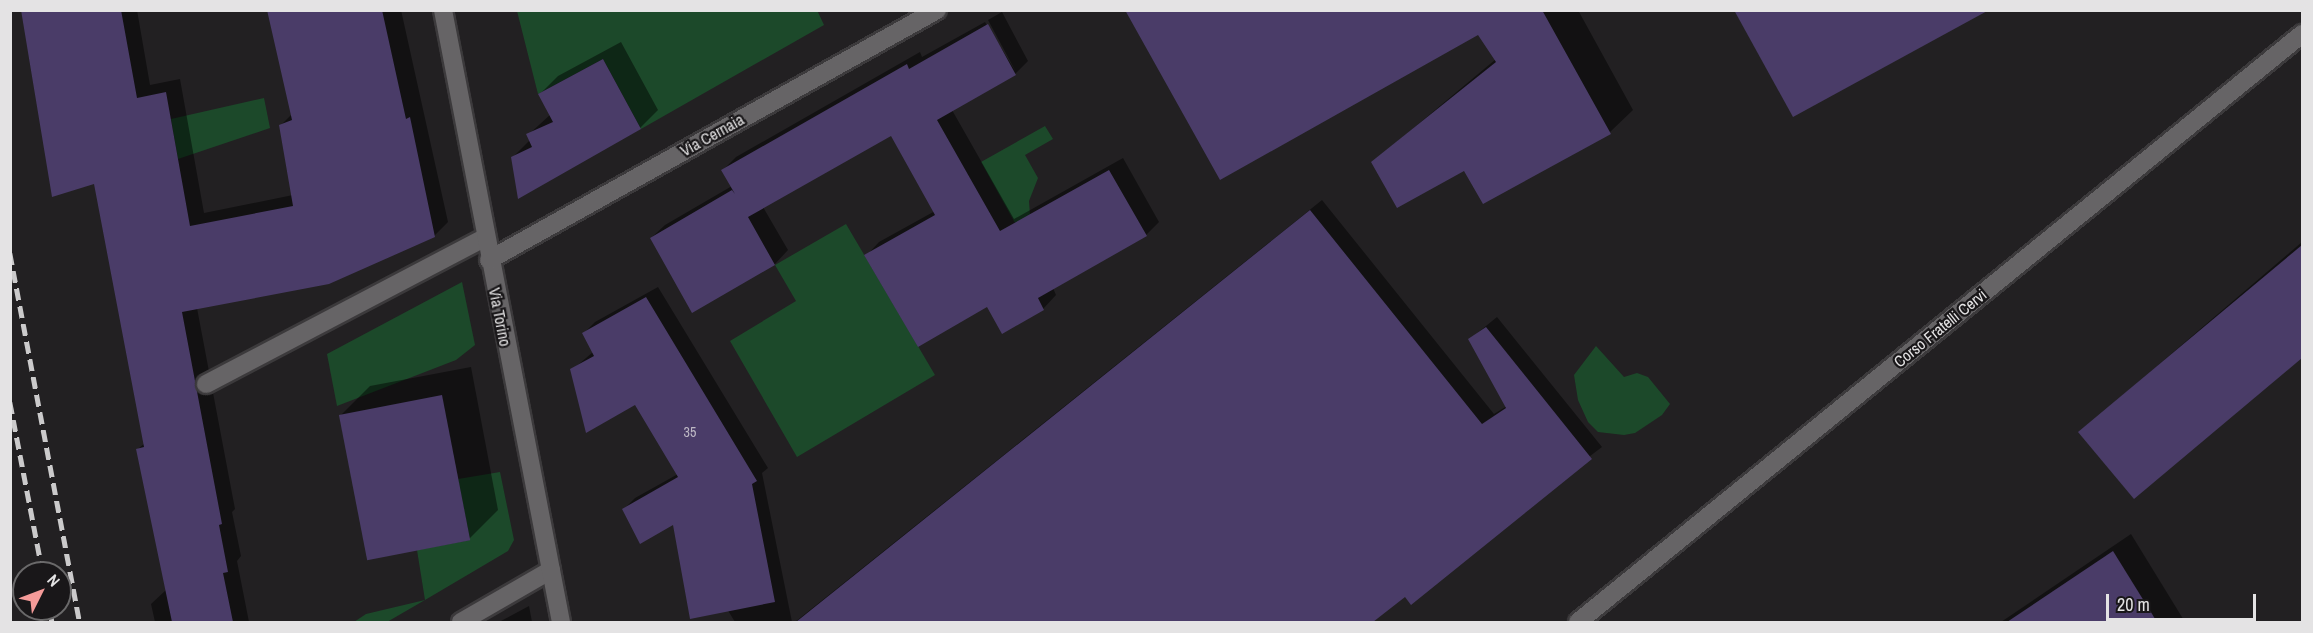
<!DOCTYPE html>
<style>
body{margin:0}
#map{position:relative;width:2313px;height:633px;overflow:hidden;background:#222022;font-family:"Archivo Narrow",sans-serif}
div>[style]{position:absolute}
.green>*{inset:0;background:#1c492a}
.shadow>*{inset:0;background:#0007}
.building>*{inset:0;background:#4a3c68;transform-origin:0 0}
.roads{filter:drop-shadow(2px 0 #3c3a3c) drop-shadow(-2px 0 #3c3a3c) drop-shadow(0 2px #3c3a3c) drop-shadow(0 -2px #3c3a3c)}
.service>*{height:18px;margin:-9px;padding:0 9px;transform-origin:9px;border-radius:9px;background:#666466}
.minor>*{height:18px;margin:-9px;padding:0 9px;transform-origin:9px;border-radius:9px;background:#666466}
.rail>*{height:4.5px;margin-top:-2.25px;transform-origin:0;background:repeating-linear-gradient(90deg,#cbcacb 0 12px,transparent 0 18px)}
span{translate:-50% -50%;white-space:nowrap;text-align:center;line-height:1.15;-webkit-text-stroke:4.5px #191719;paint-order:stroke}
.number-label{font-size:14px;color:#beb9c5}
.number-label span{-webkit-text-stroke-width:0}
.street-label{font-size:16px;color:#e4e3e4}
.frame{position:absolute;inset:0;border:12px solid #e4e3e4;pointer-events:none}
.north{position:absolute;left:12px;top:561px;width:60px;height:60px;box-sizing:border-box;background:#191719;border:2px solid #6a696a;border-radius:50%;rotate:48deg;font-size:16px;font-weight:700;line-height:24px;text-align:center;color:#e4e3e4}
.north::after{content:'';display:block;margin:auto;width:21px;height:27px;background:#f59b99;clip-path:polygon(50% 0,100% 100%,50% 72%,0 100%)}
.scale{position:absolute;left:2106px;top:594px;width:150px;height:27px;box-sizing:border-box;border:3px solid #e4e3e4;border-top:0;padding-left:8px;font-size:18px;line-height:21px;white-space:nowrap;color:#e4e3e4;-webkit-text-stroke:4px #191719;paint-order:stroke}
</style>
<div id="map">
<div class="green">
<div style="clip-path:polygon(817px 10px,824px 25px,641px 129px,603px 59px,538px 94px,517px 11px)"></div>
<div style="clip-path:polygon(264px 98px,270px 128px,178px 159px,171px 119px)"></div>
<div style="clip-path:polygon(1045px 126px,1053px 139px,1025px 155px,1038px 178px,1029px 201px,1030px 215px,1015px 223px,981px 162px)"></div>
<div style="clip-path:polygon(846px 224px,935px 375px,797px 457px,730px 341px,796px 301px,775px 265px)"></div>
<div style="clip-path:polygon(462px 282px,475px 345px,456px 360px,337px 406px,327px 354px)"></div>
<div style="clip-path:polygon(1596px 346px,1624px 377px,1637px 373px,1648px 377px,1670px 404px,1662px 415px,1635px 433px,1624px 435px,1598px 432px,1588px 422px,1578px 400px,1574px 375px)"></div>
<div style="clip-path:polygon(500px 472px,514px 540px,508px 551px,425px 600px,387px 622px,354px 622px,366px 614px,425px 600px,417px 550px,470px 540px,458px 479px)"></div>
</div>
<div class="shadow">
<div style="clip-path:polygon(22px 10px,137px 10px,150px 85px,180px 79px,204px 213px,293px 195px,280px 126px,292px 114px,274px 10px,401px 10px,448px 222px,434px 236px,197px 308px,235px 509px,232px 512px,241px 556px,237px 561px,249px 622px,155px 622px,151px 604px,166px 590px,138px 449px,145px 443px,95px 182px)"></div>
<div style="clip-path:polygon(1127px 10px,1578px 10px,1633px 110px,1610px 132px,1373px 162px,1496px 59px,1478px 33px)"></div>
<div style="clip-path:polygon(1002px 12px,1028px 61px,1015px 74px,952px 110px,1014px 219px,1123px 158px,1159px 222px,1146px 235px,1053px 288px,1056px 295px,1043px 309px,988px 305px,866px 256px,879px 242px,935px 211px,891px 134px,763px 207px,788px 250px,775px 264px,693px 311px,651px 238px,665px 225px,732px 186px,723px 170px,736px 157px,920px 52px,922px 57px,985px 22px,1016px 72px,988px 20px)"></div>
<div style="clip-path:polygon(621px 42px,658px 110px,640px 128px,512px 158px,530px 140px,528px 135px,551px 114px,540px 94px,558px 76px)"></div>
<div style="clip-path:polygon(1322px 200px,1494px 414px,1507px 406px,1470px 339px,1497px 317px,1602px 447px,1371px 622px,795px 622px)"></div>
<div style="clip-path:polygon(2302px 242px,2302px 356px,2134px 497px,2080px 432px)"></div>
<div style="clip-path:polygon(658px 287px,768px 468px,762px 473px,792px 622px,735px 622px,674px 522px,624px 509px,635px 498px,678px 474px,636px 403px,572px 370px,593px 352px,584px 333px,595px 322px)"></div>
<div style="clip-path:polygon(471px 367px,498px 510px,469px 539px,341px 415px,370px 386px)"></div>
<div style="clip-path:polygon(2131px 534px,2185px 622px,2001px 622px)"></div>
<div style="clip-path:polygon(529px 606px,532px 622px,499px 622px)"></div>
</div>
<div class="building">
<div style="clip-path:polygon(21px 10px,121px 10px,137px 98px,166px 92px,190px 226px,293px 206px,279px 125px,292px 120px,267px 10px,382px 10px,406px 119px,410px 117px,435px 237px,329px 284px,182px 312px,222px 524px,219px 525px,228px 572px,223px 573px,233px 622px,172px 622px,136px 449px,144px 447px,94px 184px,52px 197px)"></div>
<div style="clip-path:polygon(1125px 10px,1542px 10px,1611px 134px,1483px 204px,1464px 171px,1397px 208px,1371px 162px,1496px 62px,1478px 35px,1220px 180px)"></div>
<div style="clip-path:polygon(1734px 10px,1989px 10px,1793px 117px)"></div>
<div style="clip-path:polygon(988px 24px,1016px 75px,937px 120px,1000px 231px,1109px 170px,1147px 236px,1038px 298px,1044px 310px,1002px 334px,987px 307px,918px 347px,864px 255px,935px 215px,891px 136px,748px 217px,775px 265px,692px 313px,650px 238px,732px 190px,735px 194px,721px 170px,907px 64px,909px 69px)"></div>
<div style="clip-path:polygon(603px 59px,641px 129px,518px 199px,511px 157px,532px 147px,526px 134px,553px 122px,538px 94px)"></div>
<div style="clip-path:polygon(1310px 210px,1482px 424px,1506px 408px,1468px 339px,1486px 327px,1592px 459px,1411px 605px,1405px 597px,1373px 622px,796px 622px)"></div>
<div style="clip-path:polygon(2302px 245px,2302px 358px,2134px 499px,2078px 432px)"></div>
<div style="clip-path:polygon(646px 297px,757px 481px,752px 484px,775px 602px,690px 619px,673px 525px,640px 544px,622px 509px,678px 477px,635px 405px,586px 433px,570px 369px,594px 356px,582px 333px)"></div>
<div style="left:442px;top:395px;width:148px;height:105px;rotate:79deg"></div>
<div style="clip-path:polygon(2113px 551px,2157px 622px,2007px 622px)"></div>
</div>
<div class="roads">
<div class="service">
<div style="left:206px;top:384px;width:314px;rotate:-27.7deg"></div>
<div style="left:461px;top:622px;width:104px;rotate:-30deg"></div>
</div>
<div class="minor">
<div style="left:443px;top:10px;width:623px;rotate:79.09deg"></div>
<div style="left:489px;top:260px;width:513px;rotate:-29.16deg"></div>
<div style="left:1578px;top:622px;width:933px;rotate:-39.08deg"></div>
</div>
</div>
<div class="rail">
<div style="left:10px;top:253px;width:376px;rotate:79.3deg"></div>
<div style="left:10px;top:402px;width:174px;rotate:79.1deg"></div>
<div style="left:50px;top:609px;width:13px;rotate:81deg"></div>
</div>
<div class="number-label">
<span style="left:690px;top:432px">35</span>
</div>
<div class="street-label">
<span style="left:712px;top:135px;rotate:-29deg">Via Cernaia</span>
<span style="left:500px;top:317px;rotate:79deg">Via Torino</span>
<span style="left:1940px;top:328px;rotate:-39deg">Corso Fratelli Cervi</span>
</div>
<div class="frame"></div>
<div class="north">N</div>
<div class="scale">20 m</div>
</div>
